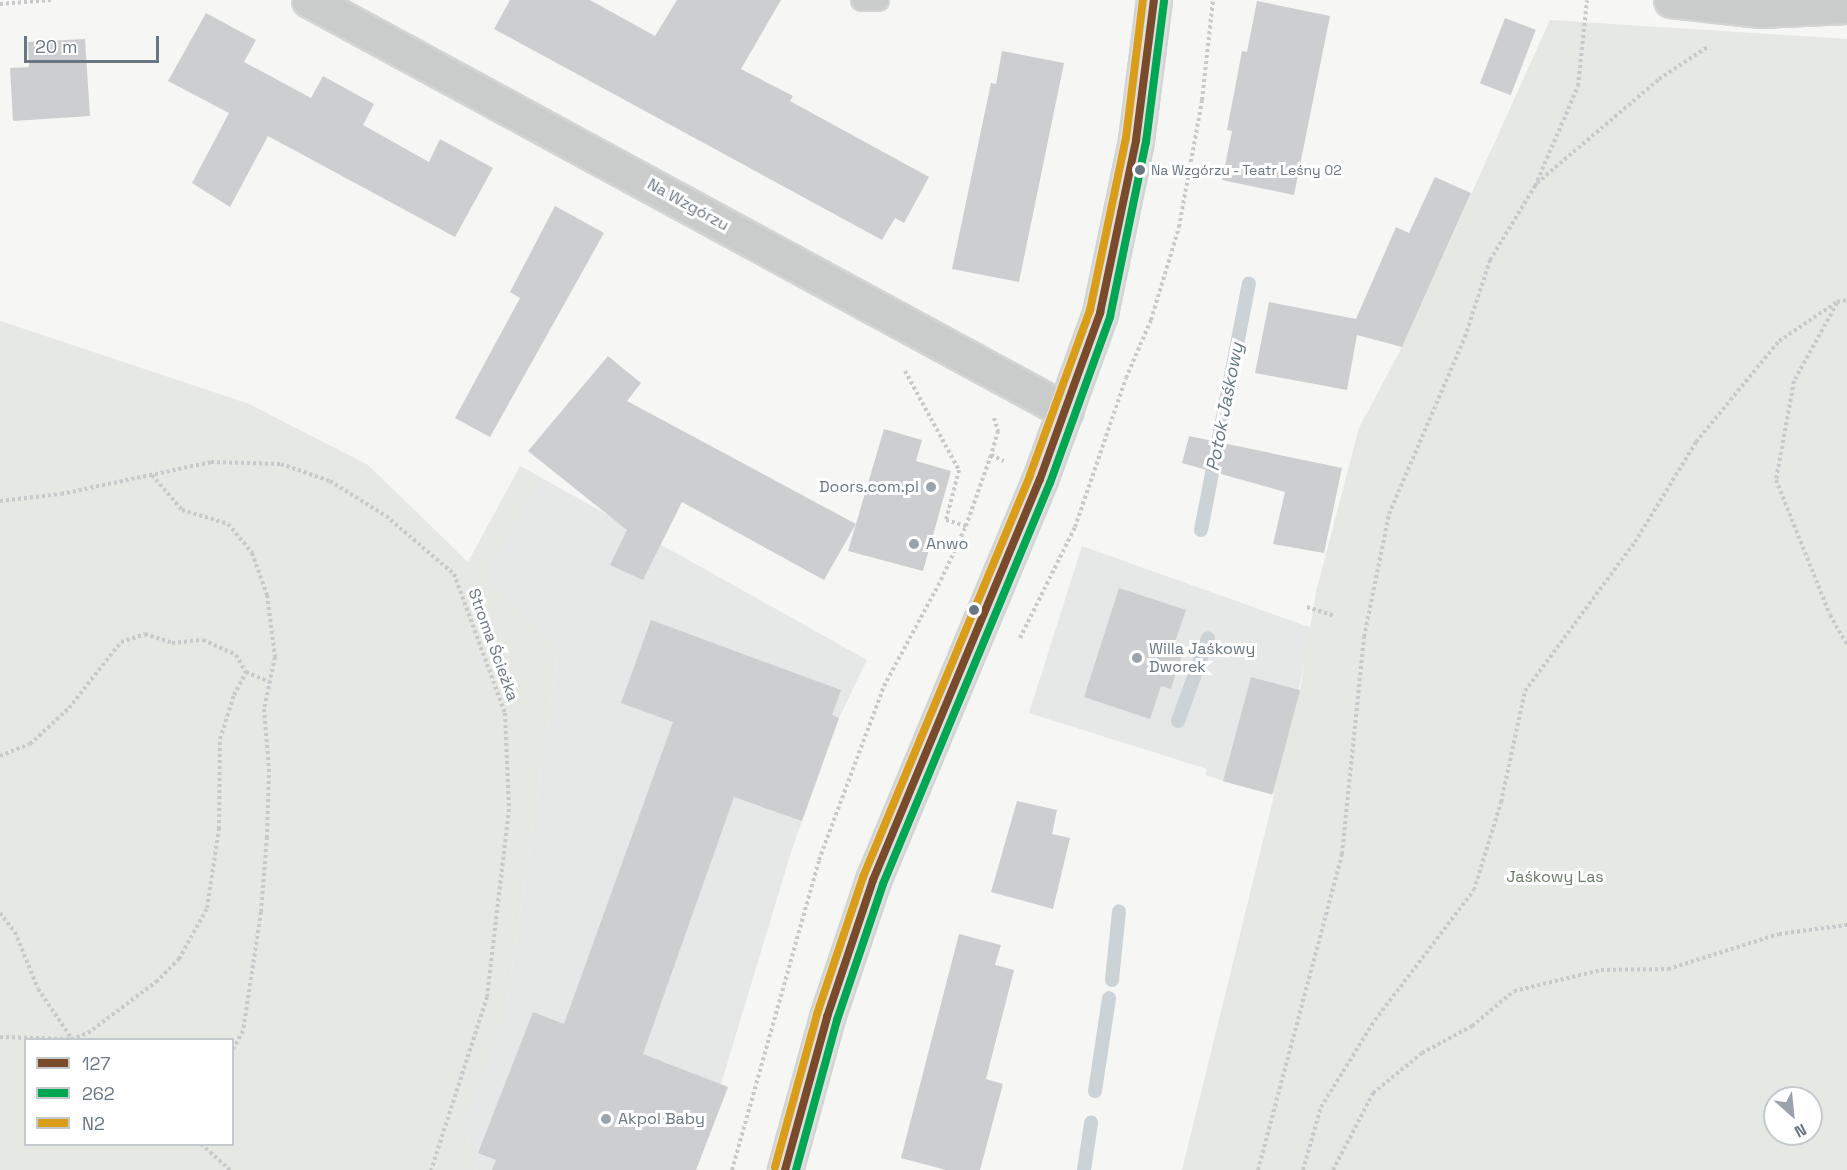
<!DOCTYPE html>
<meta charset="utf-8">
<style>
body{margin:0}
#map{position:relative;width:1847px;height:1170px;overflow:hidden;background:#f6f6f5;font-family:"Space Grotesk",sans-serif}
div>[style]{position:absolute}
.built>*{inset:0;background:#e6e7e7}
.green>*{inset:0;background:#e6e8e3}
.stream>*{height:14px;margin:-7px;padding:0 7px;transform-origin:7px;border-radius:7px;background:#ccd3d6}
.building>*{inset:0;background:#cdcecf;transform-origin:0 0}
.path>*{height:4px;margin-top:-2px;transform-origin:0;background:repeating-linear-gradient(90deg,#c8c9ca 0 3px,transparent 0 6px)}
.roads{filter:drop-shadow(2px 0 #d3d4d4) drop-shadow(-2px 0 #d3d4d4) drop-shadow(0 2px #d3d4d4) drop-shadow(0 -2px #d3d4d4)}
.lane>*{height:20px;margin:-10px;padding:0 10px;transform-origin:10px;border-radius:10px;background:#cacccc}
.street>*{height:33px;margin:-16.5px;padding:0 16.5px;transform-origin:16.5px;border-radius:16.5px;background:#cacccc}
.secondary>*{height:33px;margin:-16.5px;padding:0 16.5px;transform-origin:16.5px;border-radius:16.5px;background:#dedfe0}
.bus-1>*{height:8px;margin:-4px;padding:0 4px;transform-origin:4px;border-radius:4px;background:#7a4b2a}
.bus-2>*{height:8px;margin:-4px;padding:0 4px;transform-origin:4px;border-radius:4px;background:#00a651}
.bus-3>*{height:8px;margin:-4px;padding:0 4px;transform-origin:4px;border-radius:4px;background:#da9d1a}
.dots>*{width:16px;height:16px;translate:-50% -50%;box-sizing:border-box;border:3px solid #fff;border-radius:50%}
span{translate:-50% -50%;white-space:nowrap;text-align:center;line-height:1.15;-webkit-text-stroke:6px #fff;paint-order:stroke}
.bus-label{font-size:14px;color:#687783}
.left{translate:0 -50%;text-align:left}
.street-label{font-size:16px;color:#687783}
.poi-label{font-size:16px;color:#687783}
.right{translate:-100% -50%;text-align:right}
.park-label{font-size:16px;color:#6b7b66}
.water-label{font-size:18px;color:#63787f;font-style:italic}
.legend{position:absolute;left:24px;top:1038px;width:210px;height:108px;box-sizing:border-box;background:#fff;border:2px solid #c3c9cd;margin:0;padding:8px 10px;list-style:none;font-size:18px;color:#687783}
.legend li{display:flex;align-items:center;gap:12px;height:30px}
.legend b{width:30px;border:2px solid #c3c9cd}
.north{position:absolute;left:1763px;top:1086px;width:60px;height:60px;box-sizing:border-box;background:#fff;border:2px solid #c3c9cd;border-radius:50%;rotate:153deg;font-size:16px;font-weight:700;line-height:24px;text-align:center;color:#687783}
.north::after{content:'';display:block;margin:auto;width:21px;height:27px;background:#9aa3ab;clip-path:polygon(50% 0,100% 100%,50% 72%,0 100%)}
.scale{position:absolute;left:24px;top:36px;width:135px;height:27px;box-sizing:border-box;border:3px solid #687783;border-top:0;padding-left:8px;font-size:18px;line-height:21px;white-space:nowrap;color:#687783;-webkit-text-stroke:4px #fff;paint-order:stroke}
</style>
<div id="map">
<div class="built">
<div style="clip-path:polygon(540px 477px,867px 660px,839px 718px,792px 849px,721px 1084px,728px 1087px,696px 1170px,477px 1170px,462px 1123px,506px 1011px,558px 650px,484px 577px)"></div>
<div style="clip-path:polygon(1082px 546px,1312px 628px,1276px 794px,1227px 782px,1205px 775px,1207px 769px,1029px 713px)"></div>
</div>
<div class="green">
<div style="clip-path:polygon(evenodd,1550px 20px,1847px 39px,1847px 1170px,1182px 1170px,1300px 690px,1316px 592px,1359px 428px,1402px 347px,1550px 20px,1775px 1098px,1811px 1098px,1811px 1134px,1775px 1134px,1775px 1098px)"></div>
<div style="clip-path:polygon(evenodd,0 321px,249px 404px,368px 465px,468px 562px,520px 466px,540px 477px,484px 577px,558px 650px,506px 1011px,462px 1123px,477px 1170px,0 1170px,0 321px,26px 1040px,232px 1040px,232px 1144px,26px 1144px,26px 1040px)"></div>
</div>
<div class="stream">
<div style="left:1201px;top:530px;width:251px;rotate:-79deg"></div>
<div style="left:1178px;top:721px;width:88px;rotate:-70.1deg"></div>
<div style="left:1112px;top:980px;width:69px;rotate:-84.2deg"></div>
<div style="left:1095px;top:1091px;width:94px;rotate:-81.4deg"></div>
<div style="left:1084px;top:1170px;width:48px;rotate:-81.5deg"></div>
</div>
<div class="building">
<div style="clip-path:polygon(510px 0,590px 0,655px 36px,677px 0,781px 0,741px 69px,793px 96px,790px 101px,929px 177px,904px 223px,895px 218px,882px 240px,494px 29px)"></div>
<div style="clip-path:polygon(1257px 1px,1330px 16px,1294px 195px,1222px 180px,1232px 131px,1227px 130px,1242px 51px,1247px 52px)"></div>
<div style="clip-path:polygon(206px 13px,256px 40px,244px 62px,311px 98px,323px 76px,374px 104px,363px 125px,429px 162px,440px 139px,493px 168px,455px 237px,268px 136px,230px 207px,192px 183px,229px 113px,168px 81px)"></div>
<div style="left:1505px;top:18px;width:33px;height:70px;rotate:21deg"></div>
<div style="clip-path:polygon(85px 39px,90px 116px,13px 121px,10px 68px,29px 67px,28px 42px)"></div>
<div style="clip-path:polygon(1002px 51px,1064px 63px,1019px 282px,952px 269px,991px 83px,996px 84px)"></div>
<div style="clip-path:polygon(1435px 177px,1471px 193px,1402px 347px,1357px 335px,1347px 390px,1255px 373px,1269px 302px,1356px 319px,1396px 227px,1409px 233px)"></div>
<div style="clip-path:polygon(555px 206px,604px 233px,490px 437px,455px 418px,520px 298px,510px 292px)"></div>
<div style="clip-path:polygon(608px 356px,641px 383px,627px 401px,856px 524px,824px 580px,682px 502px,643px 580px,610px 565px,627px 530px,528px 451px)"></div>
<div style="clip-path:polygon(884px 429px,922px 440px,916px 461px,951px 471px,923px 571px,848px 551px)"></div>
<div style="clip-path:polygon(1189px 436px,1342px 468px,1324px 553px,1273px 544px,1285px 492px,1182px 463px)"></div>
<div style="clip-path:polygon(1119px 588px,1186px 610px,1175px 642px,1185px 646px,1171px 689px,1161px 686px,1150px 719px,1084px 697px)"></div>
<div style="clip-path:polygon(651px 620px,841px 690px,832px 715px,839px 718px,802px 821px,734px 797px,643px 1054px,728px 1087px,696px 1170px,492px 1170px,496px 1160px,478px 1153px,533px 1012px,564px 1024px,673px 722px,621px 703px)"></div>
<div style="left:1251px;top:677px;width:51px;height:108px;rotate:15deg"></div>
<div style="clip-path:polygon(1017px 801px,1057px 810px,1052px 834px,1070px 838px,1053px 909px,991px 892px)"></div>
<div style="clip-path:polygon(959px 934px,1001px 945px,995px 965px,1014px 970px,986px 1079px,1003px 1084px,980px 1170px,946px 1170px,901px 1158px)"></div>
</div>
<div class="path">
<div style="left:0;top:4px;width:51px;rotate:-4.5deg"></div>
<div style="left:1537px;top:183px;width:160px;rotate:-40.4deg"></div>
<div style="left:1659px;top:79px;width:60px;rotate:-33.4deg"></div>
<div style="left:1837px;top:303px;width:89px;rotate:118.9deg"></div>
<div style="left:1794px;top:381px;width:101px;rotate:100.3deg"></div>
<div style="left:1776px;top:480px;width:145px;rotate:68.2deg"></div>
<div style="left:1830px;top:615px;width:34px;rotate:60deg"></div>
<div style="left:905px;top:371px;width:113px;rotate:61.4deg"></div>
<div style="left:959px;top:470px;width:52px;rotate:104.6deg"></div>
<div style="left:946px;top:520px;width:21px;rotate:17deg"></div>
<div style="left:994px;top:418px;width:14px;rotate:73deg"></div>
<div style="left:998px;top:431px;width:25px;rotate:106deg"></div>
<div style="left:991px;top:455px;width:14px;rotate:25deg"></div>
<div style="left:152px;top:475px;width:46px;rotate:49.4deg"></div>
<div style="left:182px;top:510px;width:48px;rotate:16.9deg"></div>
<div style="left:228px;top:524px;width:38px;rotate:50deg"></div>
<div style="left:252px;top:553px;width:45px;rotate:70.3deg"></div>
<div style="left:267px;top:595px;width:63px;rotate:82.6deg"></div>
<div style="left:275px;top:657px;width:53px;rotate:101.9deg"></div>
<div style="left:264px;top:709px;width:60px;rotate:85.2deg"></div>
<div style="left:269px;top:769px;width:68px;rotate:91.7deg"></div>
<div style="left:267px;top:837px;width:75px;rotate:94.6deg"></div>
<div style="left:261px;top:912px;width:120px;rotate:98.6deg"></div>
<div style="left:243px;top:1031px;width:23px;rotate:119deg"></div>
<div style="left:0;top:501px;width:61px;rotate:-6.5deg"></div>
<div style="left:61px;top:494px;width:153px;rotate:-12deg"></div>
<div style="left:211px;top:462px;width:70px;rotate:1.6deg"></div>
<div style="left:281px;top:464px;width:52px;rotate:19.1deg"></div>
<div style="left:330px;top:481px;width:66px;rotate:32deg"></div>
<div style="left:386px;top:516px;width:89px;rotate:40.5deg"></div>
<div style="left:454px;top:574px;width:148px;rotate:69.9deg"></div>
<div style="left:505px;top:713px;width:96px;rotate:87.6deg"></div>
<div style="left:509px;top:809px;width:189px;rotate:96.7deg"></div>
<div style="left:487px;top:997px;width:182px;rotate:107.9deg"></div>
<div style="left:1307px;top:607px;width:28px;rotate:18deg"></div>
<div style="left:1020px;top:638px;width:124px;rotate:-63.6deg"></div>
<div style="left:1075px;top:527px;width:157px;rotate:-71.1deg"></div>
<div style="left:1126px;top:378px;width:63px;rotate:-66.7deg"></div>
<div style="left:1151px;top:320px;width:97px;rotate:-73.2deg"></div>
<div style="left:1179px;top:227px;width:129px;rotate:-79.7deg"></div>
<div style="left:1202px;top:100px;width:101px;rotate:-83.7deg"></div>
<div style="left:0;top:756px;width:32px;rotate:-22deg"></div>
<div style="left:30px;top:744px;width:53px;rotate:-42.7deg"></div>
<div style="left:69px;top:708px;width:84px;rotate:-51.8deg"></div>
<div style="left:121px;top:642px;width:25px;rotate:-18deg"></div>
<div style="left:145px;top:634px;width:28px;rotate:18deg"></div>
<div style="left:172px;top:643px;width:31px;rotate:-6deg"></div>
<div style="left:203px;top:640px;width:36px;rotate:24deg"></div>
<div style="left:236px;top:655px;width:20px;rotate:60deg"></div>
<div style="left:246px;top:672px;width:26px;rotate:23deg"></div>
<div style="left:0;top:913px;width:24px;rotate:52deg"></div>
<div style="left:15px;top:932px;width:61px;rotate:68deg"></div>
<div style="left:38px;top:989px;width:60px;rotate:55.8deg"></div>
<div style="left:0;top:1037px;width:71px;rotate:1.6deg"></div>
<div style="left:71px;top:1039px;width:18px;rotate:-19deg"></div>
<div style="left:88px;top:1033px;width:85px;rotate:-36.9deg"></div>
<div style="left:156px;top:982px;width:33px;rotate:-45deg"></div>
<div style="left:179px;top:959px;width:58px;rotate:-61.2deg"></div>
<div style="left:207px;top:908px;width:80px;rotate:-81.4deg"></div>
<div style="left:219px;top:829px;width:90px;rotate:-89.4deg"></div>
<div style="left:220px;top:739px;width:46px;rotate:-72.3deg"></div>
<div style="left:234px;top:695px;width:26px;rotate:-62deg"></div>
<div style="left:201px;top:1144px;width:39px;rotate:42deg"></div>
<div style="left:732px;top:1170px;width:322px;rotate:-74.3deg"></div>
<div style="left:819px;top:860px;width:186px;rotate:-69.5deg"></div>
<div style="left:884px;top:686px;width:120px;rotate:-61.7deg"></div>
<div style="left:941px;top:580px;width:60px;rotate:-65.2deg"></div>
<div style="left:966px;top:526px;width:75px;rotate:-70.6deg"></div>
<div style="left:1258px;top:1170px;width:327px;rotate:-75.1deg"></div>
<div style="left:1342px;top:854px;width:218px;rotate:-84.2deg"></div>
<div style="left:1364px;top:637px;width:126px;rotate:-78.5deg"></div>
<div style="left:1389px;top:514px;width:193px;rotate:-66.8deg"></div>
<div style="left:1465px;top:337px;width:81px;rotate:-72deg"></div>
<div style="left:1490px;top:260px;width:87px;rotate:-58.7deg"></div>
<div style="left:1535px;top:186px;width:109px;rotate:-66.7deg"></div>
<div style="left:1578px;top:86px;width:86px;rotate:-84deg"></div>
<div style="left:1303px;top:1170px;width:66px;rotate:-74.1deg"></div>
<div style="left:1321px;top:1107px;width:102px;rotate:-58.2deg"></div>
<div style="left:1375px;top:1020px;width:163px;rotate:-52.7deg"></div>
<div style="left:1474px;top:890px;width:92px;rotate:-72.9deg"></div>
<div style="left:1501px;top:802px;width:114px;rotate:-77.8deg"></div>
<div style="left:1525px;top:691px;width:185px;rotate:-53.6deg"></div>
<div style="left:1635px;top:542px;width:117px;rotate:-58.6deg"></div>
<div style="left:1696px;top:442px;width:131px;rotate:-50.6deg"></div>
<div style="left:1779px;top:341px;width:70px;rotate:-33.9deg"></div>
<div style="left:1837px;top:302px;width:10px;rotate:-11deg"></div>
<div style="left:1333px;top:1170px;width:87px;rotate:-62.5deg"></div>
<div style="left:1373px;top:1093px;width:63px;rotate:-39.2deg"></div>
<div style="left:1422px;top:1053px;width:57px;rotate:-28.4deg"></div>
<div style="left:1472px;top:1026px;width:55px;rotate:-39.8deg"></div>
<div style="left:1514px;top:991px;width:89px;rotate:-13.6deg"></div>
<div style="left:1601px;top:970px;width:67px;rotate:-0.9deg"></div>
<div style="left:1668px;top:969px;width:116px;rotate:-17.5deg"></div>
<div style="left:1779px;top:934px;width:69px;rotate:-7.5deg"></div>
</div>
<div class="roads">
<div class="lane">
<div style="left:862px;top:0;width:16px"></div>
</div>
<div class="street">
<div style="left:309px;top:0;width:861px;rotate:28.5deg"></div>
<div style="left:1671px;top:0;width:90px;rotate:6.4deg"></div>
<div style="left:1760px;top:10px;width:87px;rotate:-2.6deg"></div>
</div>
<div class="secondary">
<div style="left:785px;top:1170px;width:159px;rotate:-74.6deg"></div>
<div style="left:827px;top:1017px;width:145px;rotate:-71.4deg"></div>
<div style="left:873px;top:880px;width:434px;rotate:-67.4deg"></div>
<div style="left:1040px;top:479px;width:177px;rotate:-70.1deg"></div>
<div style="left:1100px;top:313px;width:177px;rotate:-78.2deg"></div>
<div style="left:1136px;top:140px;width:141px;rotate:-82.7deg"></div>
</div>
</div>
<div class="bus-1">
<div style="left:785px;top:1170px;width:159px;rotate:-74.6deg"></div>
<div style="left:827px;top:1017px;width:145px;rotate:-71.4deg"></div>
<div style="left:873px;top:880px;width:434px;rotate:-67.4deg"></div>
<div style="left:1040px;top:479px;width:177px;rotate:-70.1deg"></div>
<div style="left:1100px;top:313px;width:177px;rotate:-78.2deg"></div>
<div style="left:1136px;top:140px;width:141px;rotate:-82.7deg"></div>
</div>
<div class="bus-2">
<div style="left:796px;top:1170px;width:156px;rotate:-74.7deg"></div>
<div style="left:837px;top:1020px;width:144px;rotate:-71.3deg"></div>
<div style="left:883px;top:884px;width:434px;rotate:-67.4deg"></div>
<div style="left:1050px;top:483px;width:177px;rotate:-70.1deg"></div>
<div style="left:1110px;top:317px;width:179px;rotate:-78.4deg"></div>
<div style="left:1146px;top:142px;width:142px;rotate:-82.7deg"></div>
</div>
<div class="bus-3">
<div style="left:775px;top:1167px;width:159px;rotate:-74.6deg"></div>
<div style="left:817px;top:1014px;width:145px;rotate:-71.4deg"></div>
<div style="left:863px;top:877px;width:435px;rotate:-67.4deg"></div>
<div style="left:1030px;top:475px;width:176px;rotate:-70deg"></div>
<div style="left:1090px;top:310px;width:176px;rotate:-78.2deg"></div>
<div style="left:1126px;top:138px;width:139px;rotate:-83deg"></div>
</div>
<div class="dots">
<div style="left:1140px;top:170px;background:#687783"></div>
<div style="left:931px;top:487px;background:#9aa3ab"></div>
<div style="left:914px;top:544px;background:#9aa3ab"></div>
<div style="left:974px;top:610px;background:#687783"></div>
<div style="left:1137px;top:658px;background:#9aa3ab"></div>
<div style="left:606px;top:1119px;background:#9aa3ab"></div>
</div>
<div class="bus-label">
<span class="left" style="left:1151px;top:170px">Na Wzgórzu - Teatr Leśny 02</span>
</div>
<div class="street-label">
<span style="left:688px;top:205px;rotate:29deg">Na Wzgórzu</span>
<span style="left:493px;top:645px;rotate:70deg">Stroma Ścieżka</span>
</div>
<div class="poi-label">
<span class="right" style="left:919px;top:487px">Doors.com.pl</span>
<span class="left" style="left:926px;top:544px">Anwo</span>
<span class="left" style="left:1149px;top:658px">Willa Jaśkowy<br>Dworek</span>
<span class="left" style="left:618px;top:1119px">Akpol Baby</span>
</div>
<div class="park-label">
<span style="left:1555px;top:877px">Jaśkowy Las</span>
</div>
<div class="water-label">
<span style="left:1225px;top:407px;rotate:-79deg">Potok Jaśkowy</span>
</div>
<ul class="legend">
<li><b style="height:8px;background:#7a4b2a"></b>127</li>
<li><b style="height:8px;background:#00a651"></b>262</li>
<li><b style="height:8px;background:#da9d1a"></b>N2</li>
</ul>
<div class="north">N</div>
<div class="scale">20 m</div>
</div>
